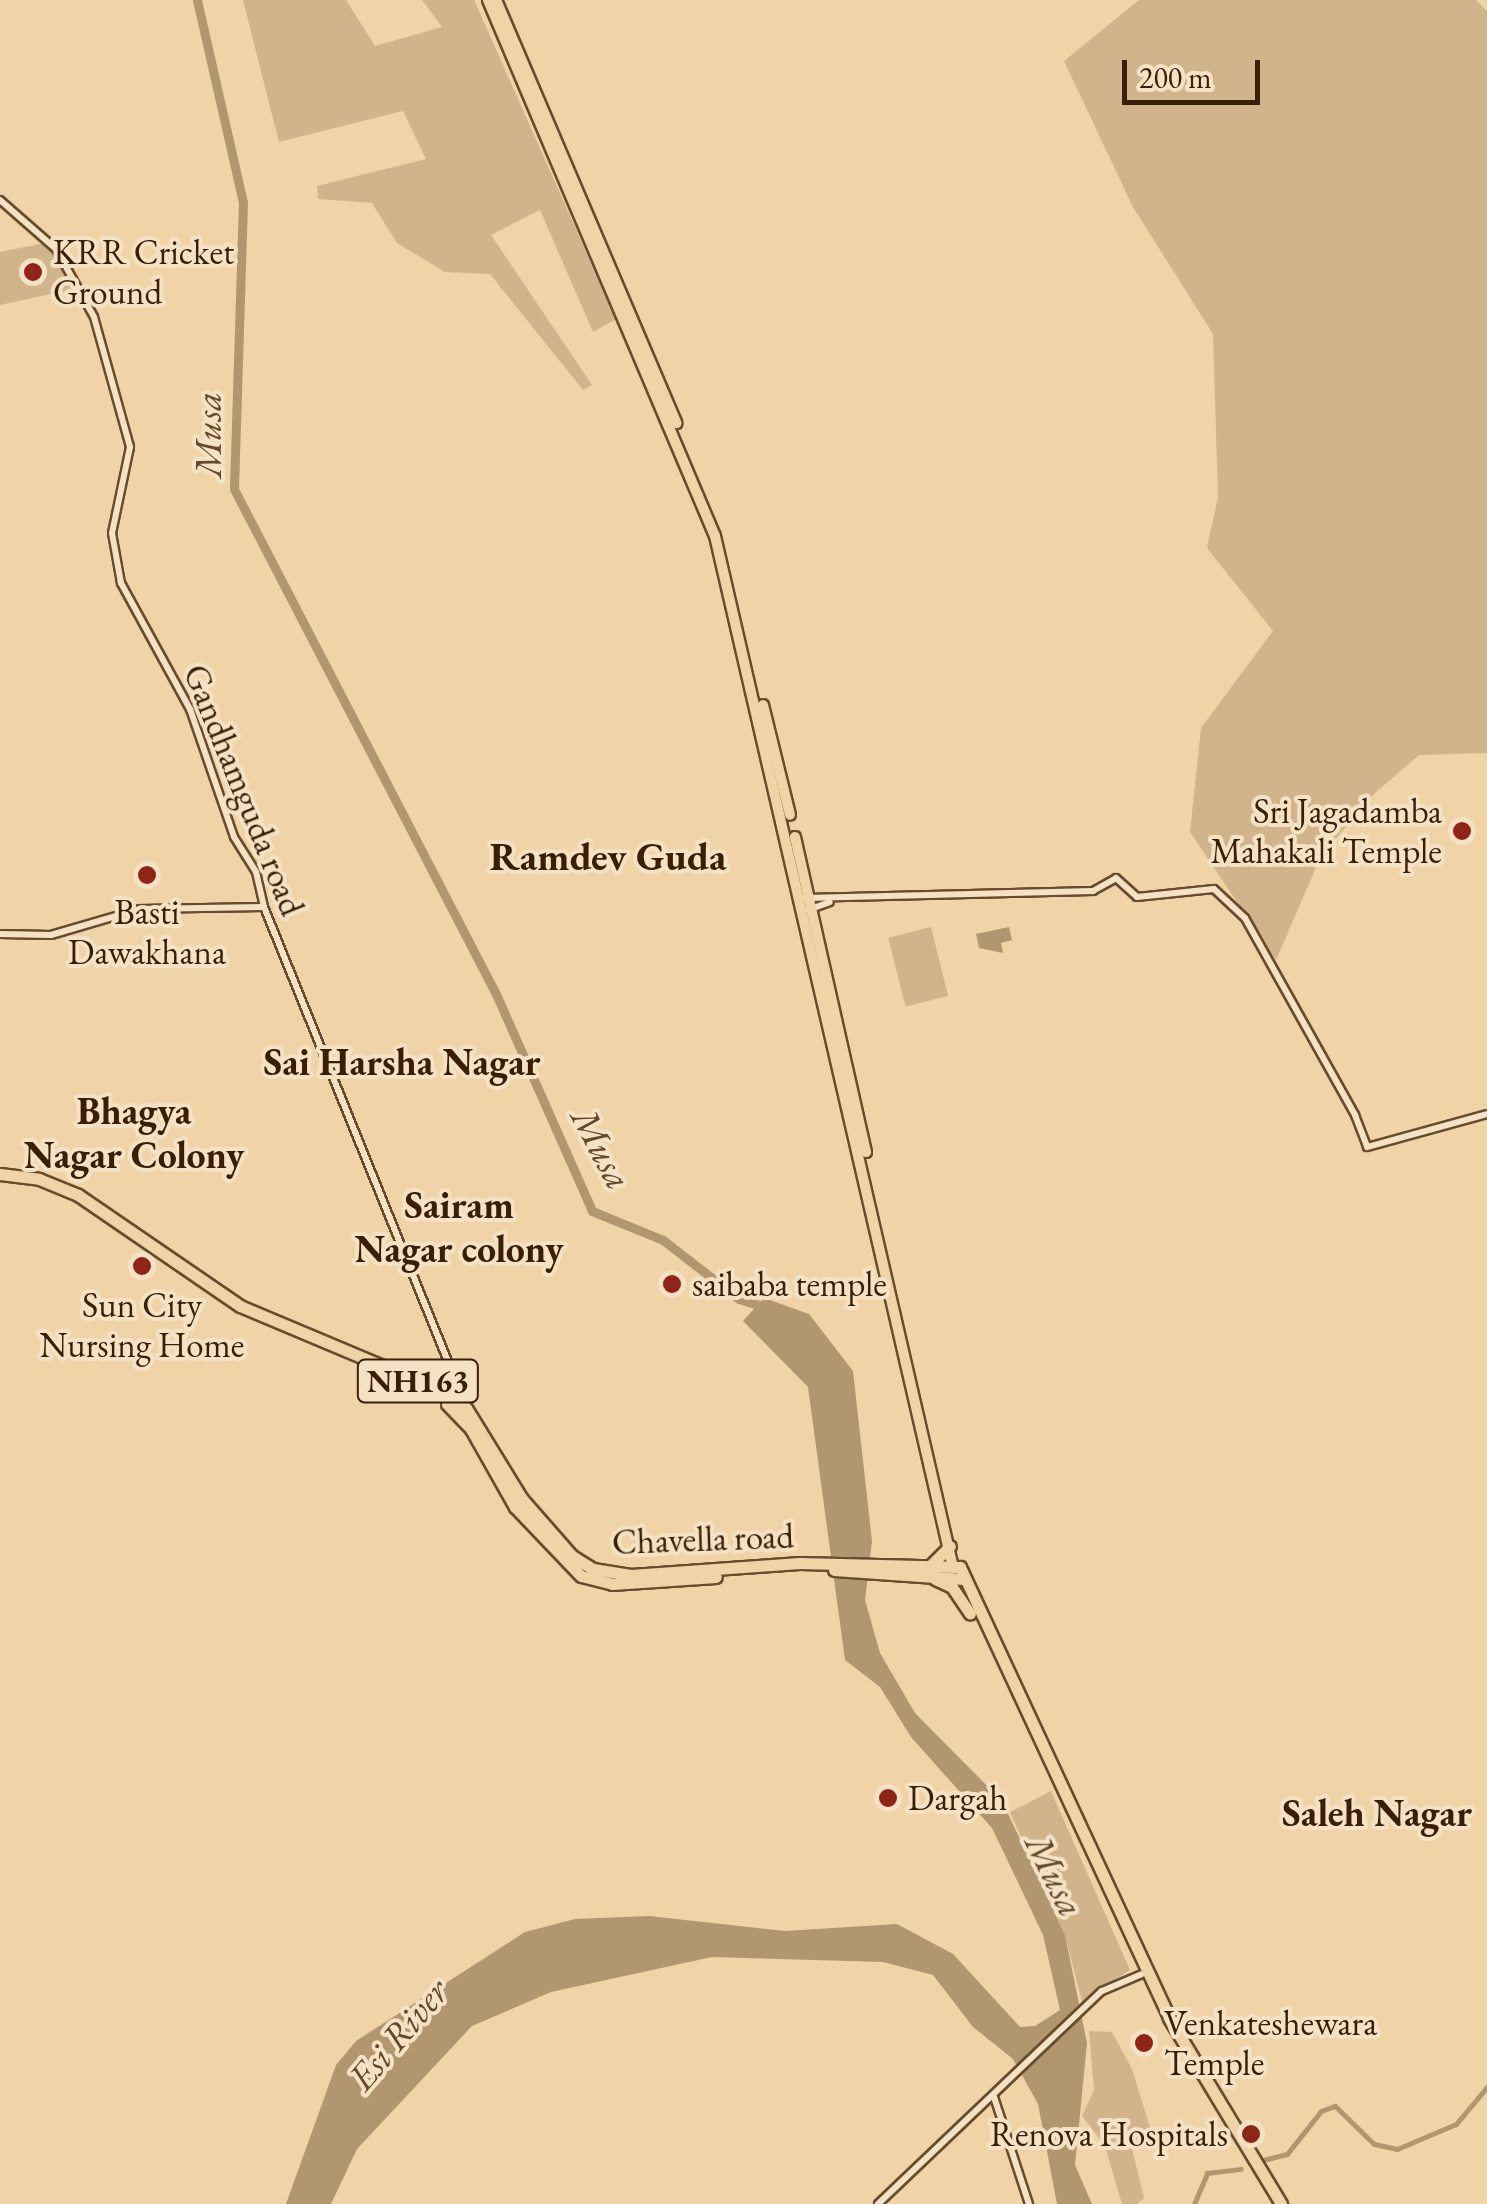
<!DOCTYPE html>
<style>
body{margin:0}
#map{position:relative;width:1487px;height:2204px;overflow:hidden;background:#f0d3a6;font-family:"EB Garamond",serif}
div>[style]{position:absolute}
.green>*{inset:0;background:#d1b48b;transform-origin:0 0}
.water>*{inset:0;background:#b2966f}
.canal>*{height:5px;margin:-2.5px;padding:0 2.5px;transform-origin:2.5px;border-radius:2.5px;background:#b2966f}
.river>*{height:9px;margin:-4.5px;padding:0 4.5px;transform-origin:4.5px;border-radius:4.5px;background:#b2966f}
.roads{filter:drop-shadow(2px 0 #684c2d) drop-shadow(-2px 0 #684c2d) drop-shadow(0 2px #684c2d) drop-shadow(0 -2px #684c2d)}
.tertiary>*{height:6px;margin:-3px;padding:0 3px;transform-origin:3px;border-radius:3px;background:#f5e2c5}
.primary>*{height:10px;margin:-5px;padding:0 5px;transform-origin:5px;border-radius:5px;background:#f0d3a6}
.trunk>*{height:11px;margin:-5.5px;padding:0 5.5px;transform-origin:5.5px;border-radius:5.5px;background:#f0d3a6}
.dots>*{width:28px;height:28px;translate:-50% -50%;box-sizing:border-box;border:5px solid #f5e2c5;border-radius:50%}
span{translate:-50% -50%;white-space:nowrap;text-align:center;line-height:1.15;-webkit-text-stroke:8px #f5e2c5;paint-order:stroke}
.shield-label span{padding:2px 8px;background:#f5e2c5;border:2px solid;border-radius:8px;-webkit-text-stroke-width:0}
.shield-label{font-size:32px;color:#3b1f05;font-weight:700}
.poi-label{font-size:35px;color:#3b1f05}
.left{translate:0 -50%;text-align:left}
.right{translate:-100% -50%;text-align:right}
.street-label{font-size:35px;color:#3b1f05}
.water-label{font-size:38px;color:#65492a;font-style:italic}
.neighbourhood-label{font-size:38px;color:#3b1f05;font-weight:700}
.quarter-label{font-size:40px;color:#3b1f05;font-weight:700}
.scale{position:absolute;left:1122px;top:60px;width:138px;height:45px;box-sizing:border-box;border:5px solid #3b1f05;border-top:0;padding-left:12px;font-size:30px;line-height:35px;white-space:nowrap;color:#3b1f05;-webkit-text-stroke:8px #f5e2c5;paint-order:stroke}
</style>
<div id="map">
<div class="green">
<div style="clip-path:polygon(243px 0,346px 0,375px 46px,442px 27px,422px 0,474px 0,616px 319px,593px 332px,540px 210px,491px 235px,592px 385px,583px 390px,490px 274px,445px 272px,397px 243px,372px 203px,318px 199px,317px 186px,426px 159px,403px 111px,279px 142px)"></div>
<div style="clip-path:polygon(1139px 0,1476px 0,1487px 11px,1487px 753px,1419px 755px,1374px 794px,1321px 856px,1276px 960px,1190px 832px,1201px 728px,1273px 631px,1207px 548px,1218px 497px,1213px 334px,1133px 207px,1064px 61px)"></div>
<div style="clip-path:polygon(45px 243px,73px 283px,69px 290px,0 305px,0 252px)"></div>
<div style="left:931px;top:927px;width:71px;height:44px;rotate:76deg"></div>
<div style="clip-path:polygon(1051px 1791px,1130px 1970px,1082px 2002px,1065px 1935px,1010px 1812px)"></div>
<div style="clip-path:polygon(1089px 2031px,1112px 2032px,1132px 2069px,1155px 2143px,1132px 2149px,1144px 2198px,1137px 2204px,1122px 2204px,1105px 2146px,1082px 2116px,1094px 2090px)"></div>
</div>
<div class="water">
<div style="clip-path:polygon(1009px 927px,1012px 940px,1001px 943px,1003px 953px,979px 948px,976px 934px)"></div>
<div style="clip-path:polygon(764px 1298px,809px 1314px,853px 1371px,872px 1541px,865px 1600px,880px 1653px,915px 1713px,1002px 1801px,1065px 1935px,1087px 2043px,1075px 2165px,1092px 2204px,1057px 2204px,1038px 2104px,1013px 2059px,973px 2027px,933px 1975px,883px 1962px,712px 1957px,551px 1992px,472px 2026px,357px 2149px,331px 2204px,286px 2204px,336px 2065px,356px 2041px,525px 1932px,575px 1919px,649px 1916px,785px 1931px,897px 1924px,953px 1954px,1020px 2027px,1035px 2026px,1060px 2010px,1043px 1935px,992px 1828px,911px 1737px,880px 1687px,845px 1660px,808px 1387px,743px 1321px)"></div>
</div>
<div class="canal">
<div style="left:1259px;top:2161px;width:29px;rotate:-14deg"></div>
<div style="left:1287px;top:2154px;width:55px;rotate:-51.7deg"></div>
<div style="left:1321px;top:2111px;width:15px;rotate:-20deg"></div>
<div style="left:1335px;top:2106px;width:54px;rotate:44.3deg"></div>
<div style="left:1374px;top:2144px;width:24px;rotate:12deg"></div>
<div style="left:1397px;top:2149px;width:64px;rotate:-23deg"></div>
<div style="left:1456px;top:2124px;width:48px;rotate:-50deg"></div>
<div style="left:1194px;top:2204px;width:34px;rotate:-67deg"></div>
<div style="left:1207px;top:2173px;width:34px;rotate:-7deg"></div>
</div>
<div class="river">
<div style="left:197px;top:0;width:207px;rotate:77.2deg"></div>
<div style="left:243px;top:202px;width:287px;rotate:91.8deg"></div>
<div style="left:234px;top:489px;width:569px;rotate:62.58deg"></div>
<div style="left:496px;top:994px;width:237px;rotate:66.1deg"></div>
<div style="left:592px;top:1211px;width:77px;rotate:22.2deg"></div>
<div style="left:663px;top:1240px;width:96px;rotate:37.8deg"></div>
<div style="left:739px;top:1299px;width:30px;rotate:17deg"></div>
</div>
<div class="roads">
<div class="tertiary">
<div style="left:0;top:200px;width:74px;rotate:41.2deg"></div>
<div style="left:56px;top:249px;width:78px;rotate:60.8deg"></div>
<div style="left:94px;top:317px;width:135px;rotate:74.5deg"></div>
<div style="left:130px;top:447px;width:88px;rotate:101.8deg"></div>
<div style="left:112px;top:533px;width:51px;rotate:79.8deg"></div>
<div style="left:121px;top:583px;width:144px;rotate:61.3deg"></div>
<div style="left:190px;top:709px;width:135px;rotate:71deg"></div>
<div style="left:234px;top:837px;width:41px;rotate:57.8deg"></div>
<div style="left:256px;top:872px;width:36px;rotate:77deg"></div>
<div style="left:264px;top:907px;width:538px;rotate:67.96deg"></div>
<div style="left:805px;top:898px;width:288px;rotate:-1.4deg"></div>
<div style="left:1093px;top:891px;width:26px;rotate:-29deg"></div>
<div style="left:1116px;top:878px;width:28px;rotate:42deg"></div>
<div style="left:1137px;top:897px;width:77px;rotate:-5.9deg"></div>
<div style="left:1214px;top:889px;width:42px;rotate:43.1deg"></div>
<div style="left:1245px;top:918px;width:226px;rotate:60.8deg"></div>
<div style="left:1355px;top:1115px;width:34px;rotate:69deg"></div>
<div style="left:1367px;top:1147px;width:124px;rotate:-15.4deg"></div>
<div style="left:808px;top:910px;width:23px;rotate:-20deg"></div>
<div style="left:0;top:934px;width:51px;rotate:1.1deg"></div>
<div style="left:51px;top:935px;width:93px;rotate:-16.3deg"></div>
<div style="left:140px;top:909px;width:124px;rotate:-0.9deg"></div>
<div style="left:994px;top:2097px;width:113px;rotate:71.9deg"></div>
<div style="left:878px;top:2204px;width:309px;rotate:-43.6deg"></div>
<div style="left:1102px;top:1991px;width:43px;rotate:-23deg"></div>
</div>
<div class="primary">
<div style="left:488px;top:0;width:582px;rotate:67.05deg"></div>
<div style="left:715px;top:536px;width:1059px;rotate:77.01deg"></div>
<div style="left:496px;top:0;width:460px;rotate:66.9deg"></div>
<div style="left:763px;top:705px;width:113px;rotate:76.2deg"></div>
<div style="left:795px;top:837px;width:323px;rotate:77.3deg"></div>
</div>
<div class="trunk">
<div style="left:0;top:1174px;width:39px;rotate:7deg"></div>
<div style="left:39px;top:1179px;width:42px;rotate:22.3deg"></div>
<div style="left:78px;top:1195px;width:196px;rotate:34.4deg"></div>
<div style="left:240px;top:1306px;width:191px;rotate:22.8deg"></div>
<div style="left:416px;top:1380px;width:57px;rotate:29.2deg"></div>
<div style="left:466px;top:1408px;width:107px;rotate:58.4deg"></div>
<div style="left:522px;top:1499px;width:76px;rotate:48.7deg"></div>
<div style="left:572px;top:1556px;width:25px;rotate:32deg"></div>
<div style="left:593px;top:1569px;width:38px;rotate:9deg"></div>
<div style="left:631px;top:1575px;width:169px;rotate:-4.1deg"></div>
<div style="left:800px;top:1563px;width:160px;rotate:1.4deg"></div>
<div style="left:960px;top:1567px;width:497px;rotate:65.1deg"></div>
<div style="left:1169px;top:2018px;width:217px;rotate:58.9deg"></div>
<div style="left:447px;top:1404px;width:35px;rotate:46deg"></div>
<div style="left:471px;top:1429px;width:90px;rotate:60.6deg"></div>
<div style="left:515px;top:1507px;width:95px;rotate:46.3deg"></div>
<div style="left:581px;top:1576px;width:32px;rotate:14deg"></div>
<div style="left:612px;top:1584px;width:104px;rotate:-3.9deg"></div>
<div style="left:930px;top:1566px;width:28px;rotate:-45deg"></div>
<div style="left:834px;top:1570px;width:130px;rotate:4deg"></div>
<div style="left:935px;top:1579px;width:19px;rotate:25deg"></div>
<div style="left:952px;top:1587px;width:32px;rotate:56deg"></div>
</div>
</div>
<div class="dots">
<div style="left:33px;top:272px;background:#8f2418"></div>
<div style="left:1462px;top:831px;background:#8f2418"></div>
<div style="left:147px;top:875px;background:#8f2418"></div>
<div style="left:142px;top:1266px;background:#8f2418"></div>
<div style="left:672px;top:1284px;background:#8f2418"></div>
<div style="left:888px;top:1798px;background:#8f2418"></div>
<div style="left:1144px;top:2043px;background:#8f2418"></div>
<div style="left:1251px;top:2134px;background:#8f2418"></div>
</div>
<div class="shield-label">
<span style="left:418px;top:1381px">NH163</span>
</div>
<div class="poi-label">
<span class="left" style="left:53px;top:272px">KRR Cricket<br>Ground</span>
<span class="right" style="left:1442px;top:831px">Sri Jagadamba<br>Mahakali Temple</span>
<span style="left:147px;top:932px">Basti<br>Dawakhana</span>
<span class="left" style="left:692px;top:1284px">saibaba temple</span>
<span style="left:142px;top:1325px">Sun City<br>Nursing Home</span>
<span class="left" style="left:908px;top:1798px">Dargah</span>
<span class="left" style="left:1164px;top:2043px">Venkateshewara<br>Temple</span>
<span class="right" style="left:1228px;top:2134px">Renova Hospitals</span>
</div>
<div class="street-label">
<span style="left:244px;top:790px;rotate:68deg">Gandhamguda road</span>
<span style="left:703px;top:1539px;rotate:-2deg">Chavella road</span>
</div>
<div class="water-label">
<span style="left:208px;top:435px;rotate:-90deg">Musa</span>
<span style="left:602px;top:1148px;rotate:62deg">Musa</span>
<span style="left:1055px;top:1875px;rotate:64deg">Musa</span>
<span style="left:398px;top:2034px;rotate:-50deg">Esi River</span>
</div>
<div class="neighbourhood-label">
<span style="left:402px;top:1062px">Sai Harsha Nagar</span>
<span style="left:134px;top:1133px">Bhagya<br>Nagar Colony</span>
<span style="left:459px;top:1227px">Sairam<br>Nagar colony</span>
<span style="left:1377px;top:1813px">Saleh Nagar</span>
</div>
<div class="quarter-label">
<span style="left:608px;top:856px">Ramdev Guda</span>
</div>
<div class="scale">200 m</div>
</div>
